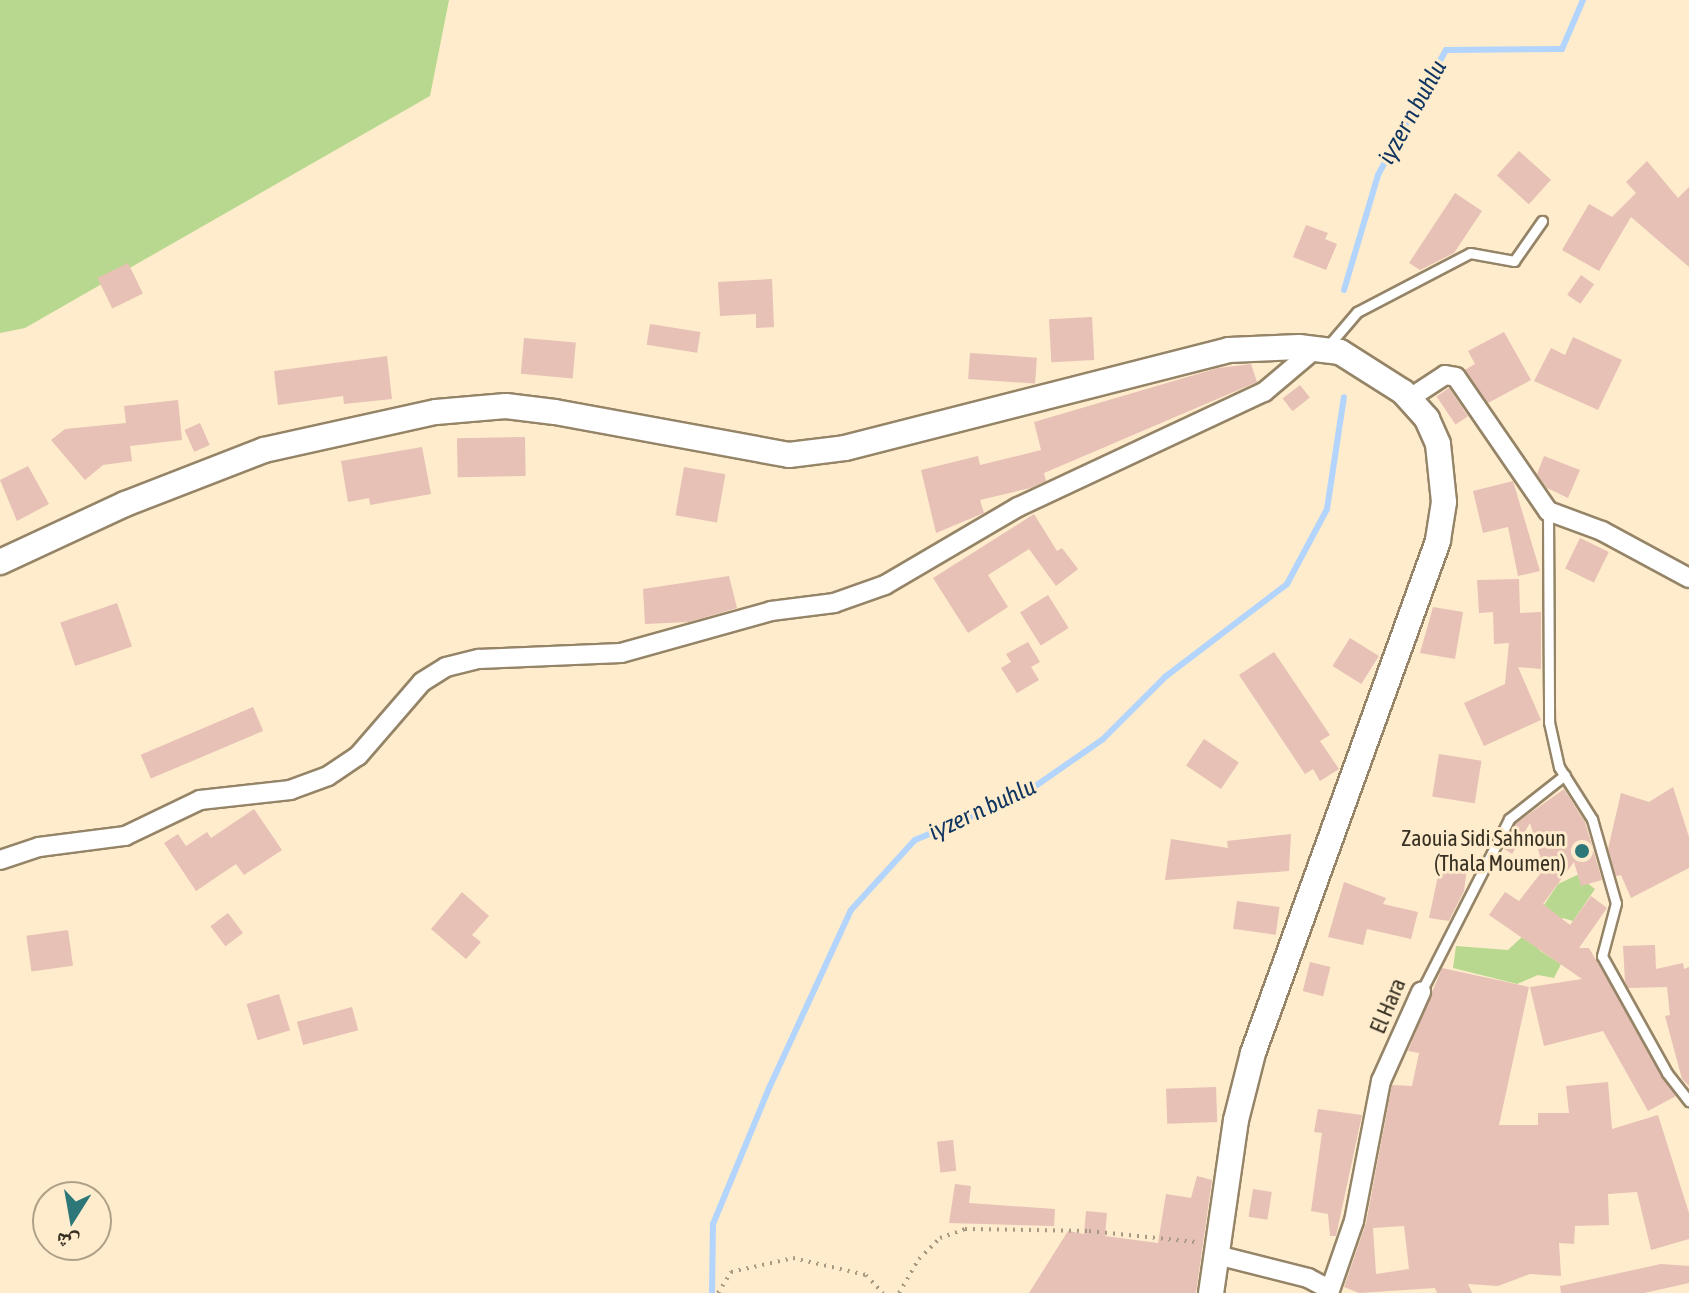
<!DOCTYPE html>
<meta charset="utf-8">
<style>
body{margin:0}
#map{position:relative;width:1689px;height:1293px;overflow:hidden;background:#feeccc;font-family:"Asap Condensed","Noto Naskh Arabic",sans-serif}
div>[style]{position:absolute}
.green>*{inset:0;background:#b9d88f}
.stream>*{height:6px;margin:-3px;padding:0 3px;transform-origin:3px;border-radius:3px;background:#b2d4fd}
.building>*{inset:0;background:#e7c0b6;transform-origin:0 0}
.path>*{height:4px;margin-top:-2px;transform-origin:0;background:repeating-linear-gradient(90deg,#a79a82 0 2px,transparent 0 8px)}
.roads{filter:drop-shadow(2px 0 #958467) drop-shadow(-2px 0 #958467) drop-shadow(0 2px #958467) drop-shadow(0 -2px #958467)}
.lane>*{height:9px;margin:-4.5px;padding:0 4.5px;transform-origin:4.5px;border-radius:4.5px;background:#fff}
.street>*{height:18px;margin:-9px;padding:0 9px;transform-origin:9px;border-radius:9px;background:#fff}
.secondary>*{height:24px;margin:-12px;padding:0 12px;transform-origin:12px;border-radius:12px;background:#fff}
.dots>*{width:22px;height:22px;translate:-50% -50%;box-sizing:border-box;border:4px solid #feeccc;border-radius:50%}
span{translate:-50% -50%;white-space:nowrap;text-align:center;line-height:1.15;-webkit-text-stroke:6px #feeccc;paint-order:stroke}
.poi-label{font-size:22px;color:#373023}
.right{translate:-100% -50%;text-align:right}
.street-label{font-size:22px;color:#373023}
.water-label{font-size:24px;color:#0f3560;font-style:italic}
.north{position:absolute;left:32px;top:1181px;width:80px;height:80px;box-sizing:border-box;background:#feeccc;border:2px solid #aea188;border-radius:50%;rotate:191deg;font-size:22px;font-weight:700;line-height:32px;text-align:center;color:#373023}
.north::after{content:'';display:block;margin:auto;width:28px;height:36px;background:#2d7778;clip-path:polygon(50% 0,100% 100%,50% 72%,0 100%)}
</style>
<div id="map">
<div class="green">
<div style="clip-path:polygon(0 0,449px 0,430px 96px,25px 328px,0 333px)"></div>
<div style="clip-path:polygon(1577px 875px,1595px 889px,1573px 921px,1563px 918px,1539px 950px,1561px 964px,1554px 978px,1538px 975px,1517px 984px,1453px 968px,1456px 946px,1508px 950px,1524px 935px,1558px 884px)"></div>
</div>
<div class="stream">
<div style="left:1344px;top:290px;width:120px;rotate:-73.5deg"></div>
<div style="left:1378px;top:175px;width:142px;rotate:-61.5deg"></div>
<div style="left:1446px;top:50px;width:116px;rotate:-0.5deg"></div>
<div style="left:1562px;top:49px;width:53px;rotate:-66.8deg"></div>
<div style="left:712px;top:1293px;width:69px;rotate:-89.2deg"></div>
<div style="left:713px;top:1224px;width:149px;rotate:-67.6deg"></div>
<div style="left:770px;top:1086px;width:194px;rotate:-65.3deg"></div>
<div style="left:851px;top:910px;width:95px;rotate:-47.6deg"></div>
<div style="left:915px;top:840px;width:118px;rotate:-22.9deg"></div>
<div style="left:1024px;top:794px;width:96px;rotate:-34.8deg"></div>
<div style="left:1103px;top:739px;width:88px;rotate:-45deg"></div>
<div style="left:1165px;top:677px;width:153px;rotate:-37.3deg"></div>
<div style="left:1287px;top:584px;width:85px;rotate:-61.9deg"></div>
<div style="left:1327px;top:509px;width:113px;rotate:-81.4deg"></div>
</div>
<div class="building">
<div style="left:1519px;top:151px;width:43px;height:33px;rotate:42deg"></div>
<div style="clip-path:polygon(1647px 161px,1678px 198px,1689px 187px,1689px 267px,1631px 217px,1599px 271px,1562px 250px,1589px 204px,1612px 217px,1636px 193px,1626px 182px)"></div>
<div style="clip-path:polygon(1455px 193px,1482px 211px,1454px 253px,1420px 270px,1409px 263px)"></div>
<div style="clip-path:polygon(1306px 225px,1328px 233px,1325px 239px,1337px 244px,1326px 270px,1293px 257px)"></div>
<div style="left:128px;top:263px;width:34px;height:34px;rotate:64deg"></div>
<div style="left:1581px;top:275px;width:16px;height:24px;rotate:35deg"></div>
<div style="clip-path:polygon(772px 279px,774px 327px,756px 328px,756px 314px,720px 316px,718px 282px)"></div>
<div style="left:1092px;top:317px;width:43px;height:43px;rotate:87deg"></div>
<div style="left:650px;top:324px;width:51px;height:21px;rotate:9deg"></div>
<div style="clip-path:polygon(1504px 332px,1531px 380px,1488px 403px,1465px 370px,1475px 364px,1468px 351px)"></div>
<div style="clip-path:polygon(1573px 337px,1622px 360px,1598px 410px,1534px 381px,1551px 348px,1565px 355px)"></div>
<div style="left:524px;top:338px;width:52px;height:36px;rotate:5deg"></div>
<div style="left:970px;top:353px;width:67px;height:26px;rotate:4deg"></div>
<div style="clip-path:polygon(387px 356px,392px 399px,344px 404px,343px 396px,278px 405px,274px 371px)"></div>
<div style="clip-path:polygon(1251px 364px,1257px 382px,1044px 473px,1046px 481px,1030px 488px,980px 500px,984px 513px,936px 533px,921px 470px,978px 456px,980px 465px,1041px 450px,1034px 422px,1218px 368px)"></div>
<div style="left:1300px;top:385px;width:16px;height:22px;rotate:52deg"></div>
<div style="left:1449px;top:388px;width:34px;height:15px;rotate:56deg"></div>
<div style="clip-path:polygon(178px 400px,182px 440px,130px 446px,132px 461px,103px 465px,85px 480px,51px 440px,65px 429px,126px 423px,124px 406px)"></div>
<div style="left:200px;top:423px;width:24px;height:17px;rotate:66deg"></div>
<div style="left:525px;top:437px;width:39px;height:68px;rotate:89deg"></div>
<div style="clip-path:polygon(422px 447px,431px 494px,370px 505px,369px 498px,348px 502px,341px 461px)"></div>
<div style="clip-path:polygon(1544px 456px,1580px 470px,1568px 498px,1547px 488px,1537px 474px)"></div>
<div style="clip-path:polygon(28px 466px,49px 504px,17px 521px,0 480px)"></div>
<div style="left:684px;top:467px;width:42px;height:49px;rotate:10deg"></div>
<div style="clip-path:polygon(1513px 481px,1540px 571px,1518px 576px,1508px 527px,1483px 533px,1473px 491px)"></div>
<div style="clip-path:polygon(1034px 514px,1057px 551px,1062px 548px,1078px 569px,1056px 586px,1029px 549px,988px 575px,1008px 607px,968px 633px,933px 578px)"></div>
<div style="left:1580px;top:538px;width:32px;height:34px;rotate:26deg"></div>
<div style="clip-path:polygon(729px 576px,737px 608px,689px 622px,645px 624px,643px 589px)"></div>
<div style="clip-path:polygon(1519px 579px,1520px 613px,1541px 612px,1541px 669px,1518px 667px,1541px 720px,1484px 746px,1464px 703px,1505px 684px,1509px 643px,1494px 644px,1493px 612px,1479px 613px,1477px 580px)"></div>
<div style="left:1048px;top:595px;width:39px;height:33px;rotate:58deg"></div>
<div style="left:117px;top:603px;width:46px;height:60px;rotate:71deg"></div>
<div style="clip-path:polygon(1433px 607px,1463px 612px,1455px 659px,1420px 653px)"></div>
<div style="left:1350px;top:638px;width:34px;height:33px;rotate:32deg"></div>
<div style="clip-path:polygon(1028px 642px,1040px 662px,1031px 667px,1039px 680px,1017px 693px,1001px 668px,1011px 662px,1006px 654px)"></div>
<div style="clip-path:polygon(1274px 652px,1330px 735px,1320px 741px,1339px 769px,1320px 781px,1313px 769px,1305px 774px,1239px 675px)"></div>
<div style="left:253px;top:707px;width:26px;height:122px;rotate:67deg"></div>
<div style="left:1204px;top:739px;width:42px;height:32px;rotate:34deg"></div>
<div style="left:1439px;top:754px;width:43px;height:43px;rotate:9deg"></div>
<div style="clip-path:polygon(1673px 787px,1689px 837px,1689px 868px,1631px 898px,1621px 875px,1616px 876px,1608px 849px,1621px 793px,1649px 802px)"></div>
<div style="clip-path:polygon(1564px 789px,1585px 822px,1602px 880px,1581px 886px,1574px 862px,1543px 904px,1570px 925px,1591px 896px,1607px 908px,1579px 948px,1589px 948px,1676px 1096px,1648px 1111px,1603px 1031px,1544px 1046px,1530px 987px,1582px 979px,1489px 915px,1505px 892px,1519px 901px,1544px 869px,1530px 823px,1512px 854px,1503px 848px,1515px 824px)"></div>
<div style="clip-path:polygon(254px 809px,282px 850px,244px 875px,236px 864px,196px 891px,164px 843px,178px 834px,186px 846px,207px 832px,211px 838px)"></div>
<div style="clip-path:polygon(1291px 834px,1289px 871px,1165px 880px,1171px 839px,1228px 848px,1227px 841px)"></div>
<div style="clip-path:polygon(1441px 862px,1467px 868px,1464px 891px,1449px 921px,1429px 918px)"></div>
<div style="clip-path:polygon(1344px 882px,1386px 898px,1383px 904px,1418px 912px,1411px 939px,1367px 929px,1363px 945px,1328px 937px)"></div>
<div style="clip-path:polygon(462px 892px,489px 916px,472px 935px,481px 942px,466px 959px,431px 929px)"></div>
<div style="left:1237px;top:901px;width:43px;height:28px;rotate:8deg"></div>
<div style="left:228px;top:913px;width:25px;height:22px;rotate:53deg"></div>
<div style="left:68px;top:930px;width:36px;height:42px;rotate:82deg"></div>
<div style="clip-path:polygon(1655px 945px,1656px 969px,1683px 963px,1684px 969px,1689px 967px,1689px 1086px,1682px 1079px,1665px 1016px,1670px 1015px,1667px 987px,1628px 988px,1625px 981px,1623px 946px)"></div>
<div style="left:1310px;top:962px;width:21px;height:30px;rotate:14deg"></div>
<div style="clip-path:polygon(evenodd,1442px 968px,1529px 987px,1499px 1125px,1538px 1125px,1538px 1113px,1569px 1113px,1566px 1086px,1608px 1082px,1612px 1129px,1658px 1115px,1689px 1213px,1689px 1239px,1651px 1250px,1637px 1192px,1608px 1194px,1609px 1225px,1575px 1226px,1574px 1244px,1559px 1243px,1561px 1276px,1530px 1274px,1498px 1286px,1468px 1284px,1472px 1293px,1437px 1293px,1435px 1288px,1359px 1293px,1344px 1287px,1366px 1223px,1392px 1085px,1412px 1086px,1419px 1053px,1408px 1051px,1442px 968px,1404px 1226px,1409px 1269px,1376px 1274px,1373px 1228px,1404px 1226px)"></div>
<div style="left:279px;top:994px;width:38px;height:34px;rotate:73deg"></div>
<div style="left:352px;top:1007px;width:24px;height:57px;rotate:75deg"></div>
<div style="left:1216px;top:1087px;width:35px;height:50px;rotate:88deg"></div>
<div style="clip-path:polygon(1318px 1109px,1362px 1115px,1336px 1236px,1330px 1236px,1328px 1214px,1311px 1211px,1322px 1133px,1314px 1132px)"></div>
<div style="left:953px;top:1140px;width:31px;height:16px;rotate:84deg"></div>
<div style="clip-path:polygon(1197px 1176px,1212px 1180px,1196px 1293px,1029px 1293px,1068px 1231px,1084px 1234px,1086px 1211px,1107px 1213px,1105px 1236px,1158px 1243px,1166px 1194px,1191px 1198px)"></div>
<div style="clip-path:polygon(955px 1184px,971px 1186px,969px 1203px,1055px 1209px,1054px 1226px,949px 1223px)"></div>
<div style="left:1253px;top:1189px;width:19px;height:28px;rotate:9deg"></div>
<div style="clip-path:polygon(1661px 1264px,1689px 1266px,1689px 1283px,1644px 1293px,1561px 1293px,1560px 1286px)"></div>
</div>
<div class="path">
<div style="left:718px;top:1293px;width:25px;rotate:-58deg"></div>
<div style="left:731px;top:1272px;width:64px;rotate:-12.7deg"></div>
<div style="left:793px;top:1258px;width:75px;rotate:13.1deg"></div>
<div style="left:866px;top:1275px;width:25px;rotate:47deg"></div>
<div style="left:899px;top:1293px;width:39px;rotate:-60deg"></div>
<div style="left:919px;top:1259px;width:30px;rotate:-45deg"></div>
<div style="left:940px;top:1238px;width:27px;rotate:-20deg"></div>
<div style="left:965px;top:1229px;width:124px;rotate:0.9deg"></div>
<div style="left:1089px;top:1231px;width:108px;rotate:5.9deg"></div>
</div>
<div class="roads">
<div class="lane">
<div style="left:1328px;top:346px;width:45px;rotate:-49.5deg"></div>
<div style="left:1357px;top:312px;width:127px;rotate:-27.6deg"></div>
<div style="left:1470px;top:253px;width:45px;rotate:10.3deg"></div>
<div style="left:1514px;top:261px;width:49px;rotate:-55deg"></div>
<div style="left:1548px;top:511px;width:211px;rotate:89.7deg"></div>
<div style="left:1549px;top:722px;width:46px;rotate:77.5deg"></div>
<div style="left:1559px;top:767px;width:62px;rotate:57.6deg"></div>
<div style="left:1592px;top:819px;width:87px;rotate:74.1deg"></div>
<div style="left:1616px;top:903px;width:55px;rotate:104.8deg"></div>
<div style="left:1602px;top:956px;width:134px;rotate:60.9deg"></div>
<div style="left:1667px;top:1073px;width:36px;rotate:52deg"></div>
<div style="left:1421px;top:992px;width:194px;rotate:-63deg"></div>
<div style="left:1509px;top:819px;width:71px;rotate:-38.2deg"></div>
</div>
<div class="street">
<div style="left:1410px;top:398px;width:42px;rotate:-33.3deg"></div>
<div style="left:1445px;top:375px;width:11px;rotate:10deg"></div>
<div style="left:1456px;top:377px;width:163px;rotate:55.5deg"></div>
<div style="left:1548px;top:511px;width:58px;rotate:20.3deg"></div>
<div style="left:1602px;top:531px;width:99px;rotate:28.4deg"></div>
<div style="left:0;top:860px;width:41px;rotate:-18.4deg"></div>
<div style="left:39px;top:847px;width:87px;rotate:-7.3deg"></div>
<div style="left:125px;top:836px;width:83px;rotate:-25.6deg"></div>
<div style="left:200px;top:800px;width:91px;rotate:-6.3deg"></div>
<div style="left:290px;top:790px;width:40px;rotate:-20.2deg"></div>
<div style="left:328px;top:776px;width:36px;rotate:-34deg"></div>
<div style="left:358px;top:756px;width:98px;rotate:-49.1deg"></div>
<div style="left:422px;top:682px;width:28px;rotate:-32deg"></div>
<div style="left:446px;top:667px;width:34px;rotate:-14deg"></div>
<div style="left:479px;top:659px;width:142px;rotate:-2.4deg"></div>
<div style="left:621px;top:653px;width:156px;rotate:-15.6deg"></div>
<div style="left:771px;top:611px;width:64px;rotate:-7.2deg"></div>
<div style="left:834px;top:603px;width:54px;rotate:-19.4deg"></div>
<div style="left:885px;top:585px;width:154px;rotate:-30.4deg"></div>
<div style="left:1018px;top:507px;width:272px;rotate:-25.1deg"></div>
<div style="left:1264px;top:392px;width:68px;rotate:-40.2deg"></div>
<div style="left:1217px;top:1255px;width:94px;rotate:14.2deg"></div>
<div style="left:1308px;top:1278px;width:24px;rotate:28deg"></div>
<div style="left:1329px;top:1293px;width:76px;rotate:-70.9deg"></div>
<div style="left:1354px;top:1221px;width:143px;rotate:-79.1deg"></div>
<div style="left:1381px;top:1081px;width:98px;rotate:-65.8deg"></div>
</div>
<div class="secondary">
<div style="left:0;top:562px;width:138px;rotate:-24.9deg"></div>
<div style="left:125px;top:504px;width:149px;rotate:-21.2deg"></div>
<div style="left:264px;top:450px;width:176px;rotate:-12.5deg"></div>
<div style="left:436px;top:412px;width:70px;rotate:-4.9deg"></div>
<div style="left:506px;top:406px;width:49px;rotate:7deg"></div>
<div style="left:555px;top:412px;width:238px;rotate:10.4deg"></div>
<div style="left:789px;top:455px;width:56px;rotate:-7.1deg"></div>
<div style="left:845px;top:448px;width:396px;rotate:-14.3deg"></div>
<div style="left:1229px;top:350px;width:70px;rotate:-2.5deg"></div>
<div style="left:1299px;top:347px;width:41px;rotate:7deg"></div>
<div style="left:1340px;top:352px;width:75px;rotate:32.4deg"></div>
<div style="left:1403px;top:392px;width:36px;rotate:48deg"></div>
<div style="left:1427px;top:419px;width:27px;rotate:66deg"></div>
<div style="left:1438px;top:444px;width:58px;rotate:84.1deg"></div>
<div style="left:1444px;top:502px;width:39px;rotate:99deg"></div>
<div style="left:1438px;top:541px;width:544px;rotate:109.87deg"></div>
<div style="left:1253px;top:1053px;width:69px;rotate:104.2deg"></div>
<div style="left:1236px;top:1120px;width:175px;rotate:98.2deg"></div>
</div>
</div>
<div class="dots">
<div style="left:1582px;top:851px;background:#2d7778"></div>
</div>
<div class="poi-label">
<span class="right" style="left:1566px;top:851px">Zaouia Sidi Sahnoun<br>(Thala Moumen)</span>
</div>
<div class="street-label">
<span style="left:1388px;top:1006px;rotate:-67deg">El Hara</span>
</div>
<div class="water-label">
<span style="left:1412px;top:112px;rotate:-61deg">iγzer n buhlu</span>
<span style="left:982px;top:809px;rotate:-25deg">iγzer n buhlu</span>
</div>
<div class="north">ش</div>
</div>
